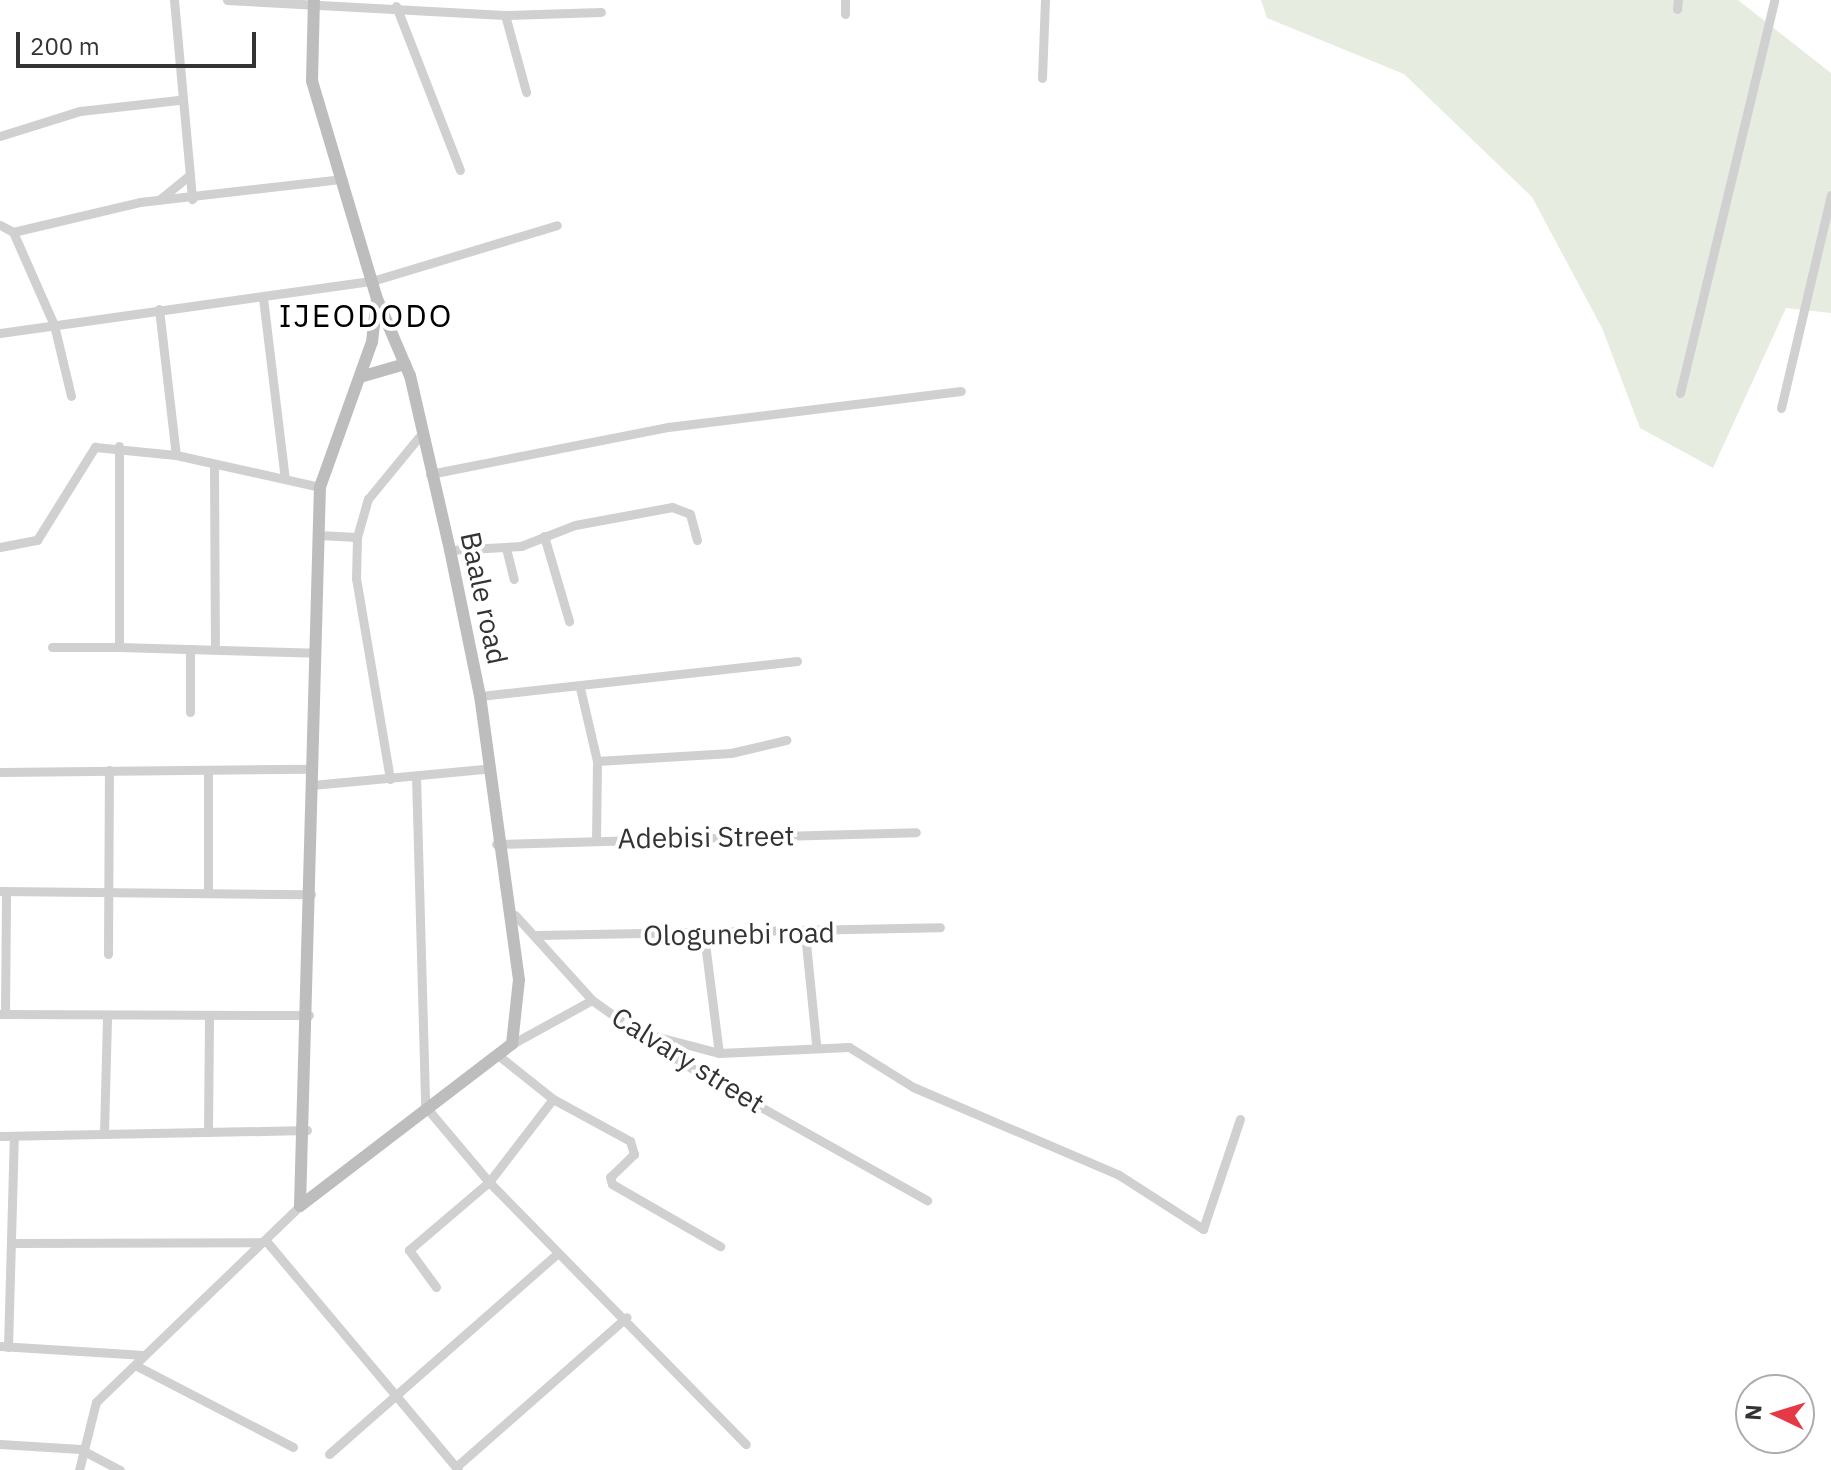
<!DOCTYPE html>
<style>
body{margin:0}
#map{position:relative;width:1831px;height:1470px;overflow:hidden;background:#fff;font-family:"IBM Plex Sans",sans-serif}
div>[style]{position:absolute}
.green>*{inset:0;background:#e6ecdf}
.street>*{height:9px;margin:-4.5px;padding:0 4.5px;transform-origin:4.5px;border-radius:4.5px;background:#d0d0d0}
.secondary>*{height:12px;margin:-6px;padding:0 6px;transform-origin:6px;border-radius:6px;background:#bdbdbd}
span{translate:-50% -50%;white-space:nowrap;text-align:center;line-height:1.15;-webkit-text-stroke:8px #fff;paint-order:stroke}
.street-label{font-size:28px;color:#333}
.quarter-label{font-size:32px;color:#000;letter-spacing:2px}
.north{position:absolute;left:1735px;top:1374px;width:80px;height:80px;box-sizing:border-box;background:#fff;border:2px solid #adadad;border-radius:50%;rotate:274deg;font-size:22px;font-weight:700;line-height:32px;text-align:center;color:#333}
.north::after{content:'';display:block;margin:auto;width:28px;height:36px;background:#e63946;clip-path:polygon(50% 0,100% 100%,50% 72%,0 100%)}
.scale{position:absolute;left:16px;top:32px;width:240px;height:36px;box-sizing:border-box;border:4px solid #333;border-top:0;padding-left:10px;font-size:24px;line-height:28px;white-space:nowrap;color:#333;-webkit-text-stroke:6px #fff;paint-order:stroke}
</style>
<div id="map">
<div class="green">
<div style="clip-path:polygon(1261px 0,1738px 0,1831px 73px,1831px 313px,1786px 308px,1713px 468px,1640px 428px,1602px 328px,1532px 197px,1404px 74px,1267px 18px)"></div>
</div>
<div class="street">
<div style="left:174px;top:0;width:200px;rotate:84.8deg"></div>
<div style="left:227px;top:0;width:278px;rotate:3.1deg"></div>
<div style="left:505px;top:15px;width:96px;rotate:-1.8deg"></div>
<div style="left:396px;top:6px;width:176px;rotate:68.7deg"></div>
<div style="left:1677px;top:9px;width:9px;rotate:-84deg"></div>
<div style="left:845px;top:14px;width:14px;rotate:-90deg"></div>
<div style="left:505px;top:15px;width:80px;rotate:74.7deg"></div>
<div style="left:1042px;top:78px;width:78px;rotate:-87.8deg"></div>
<div style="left:0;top:136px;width:84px;rotate:-17.4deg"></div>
<div style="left:80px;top:111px;width:99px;rotate:-6.4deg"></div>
<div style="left:159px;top:200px;width:36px;rotate:-39deg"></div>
<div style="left:0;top:225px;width:15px;rotate:28deg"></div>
<div style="left:13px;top:232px;width:102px;rotate:66.2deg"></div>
<div style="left:54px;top:325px;width:73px;rotate:76.5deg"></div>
<div style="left:13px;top:232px;width:130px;rotate:-13.3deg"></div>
<div style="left:140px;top:202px;width:202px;rotate:-6.5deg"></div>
<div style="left:263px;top:298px;width:182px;rotate:83.1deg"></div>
<div style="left:159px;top:309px;width:147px;rotate:83.4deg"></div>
<div style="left:0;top:333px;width:376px;rotate:-8deg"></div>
<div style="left:372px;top:281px;width:193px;rotate:-16.8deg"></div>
<div style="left:1680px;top:393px;width:404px;rotate:-76.5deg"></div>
<div style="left:1781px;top:408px;width:219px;rotate:-76.8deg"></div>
<div style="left:119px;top:446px;width:201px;rotate:90deg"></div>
<div style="left:119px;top:647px;width:197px;rotate:1.7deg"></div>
<div style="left:214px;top:466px;width:181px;rotate:89.7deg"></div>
<div style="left:430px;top:474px;width:243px;rotate:-11.2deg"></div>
<div style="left:668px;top:427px;width:295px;rotate:-7deg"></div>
<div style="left:318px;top:535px;width:39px;rotate:3deg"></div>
<div style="left:544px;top:536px;width:89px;rotate:73.6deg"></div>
<div style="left:0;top:547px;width:38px;rotate:-11deg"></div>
<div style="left:37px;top:540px;width:110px;rotate:-58.1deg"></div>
<div style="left:95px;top:447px;width:81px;rotate:5.6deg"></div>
<div style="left:176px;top:455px;width:148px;rotate:12.5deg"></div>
<div style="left:506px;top:548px;width:32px;rotate:76deg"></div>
<div style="left:450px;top:550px;width:71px;rotate:-3.2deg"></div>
<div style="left:521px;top:546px;width:58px;rotate:-21.3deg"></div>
<div style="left:575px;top:525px;width:99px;rotate:-10.5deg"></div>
<div style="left:672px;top:507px;width:19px;rotate:21deg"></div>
<div style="left:690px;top:514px;width:27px;rotate:75deg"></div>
<div style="left:52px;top:647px;width:67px"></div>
<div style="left:580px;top:688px;width:75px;rotate:76.9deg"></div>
<div style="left:597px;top:761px;width:78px;rotate:90.7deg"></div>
<div style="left:480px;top:696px;width:319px;rotate:-6.3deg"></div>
<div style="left:190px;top:712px;width:63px;rotate:-90deg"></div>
<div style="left:597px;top:761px;width:134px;rotate:-3.4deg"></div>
<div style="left:731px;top:753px;width:57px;rotate:-13.3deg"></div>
<div style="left:0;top:772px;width:311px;rotate:-0.6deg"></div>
<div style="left:416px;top:776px;width:330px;rotate:88.4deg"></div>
<div style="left:425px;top:1106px;width:99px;rotate:49.9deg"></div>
<div style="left:489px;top:1182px;width:367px;rotate:45.6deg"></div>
<div style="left:390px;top:779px;width:203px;rotate:-99.6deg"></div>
<div style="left:356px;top:579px;width:42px;rotate:-88.6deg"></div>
<div style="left:357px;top:537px;width:40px;rotate:-74deg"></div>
<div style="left:368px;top:499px;width:80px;rotate:-50.6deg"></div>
<div style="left:312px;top:785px;width:175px;rotate:-5.3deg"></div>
<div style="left:496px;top:844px;width:420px;rotate:-1.6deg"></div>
<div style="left:0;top:891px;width:311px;rotate:0.6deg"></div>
<div style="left:208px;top:892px;width:122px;rotate:-90deg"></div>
<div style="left:515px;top:915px;width:115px;rotate:47.8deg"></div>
<div style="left:592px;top:1000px;width:96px;rotate:35.7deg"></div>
<div style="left:670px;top:1056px;width:295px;rotate:29.3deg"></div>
<div style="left:805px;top:933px;width:112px;rotate:84.3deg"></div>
<div style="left:537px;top:935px;width:403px;rotate:-1.1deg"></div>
<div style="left:704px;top:935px;width:119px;rotate:82.8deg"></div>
<div style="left:108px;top:954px;width:184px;rotate:-89.7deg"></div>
<div style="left:0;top:1014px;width:309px;rotate:0.2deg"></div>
<div style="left:5px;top:1014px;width:123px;rotate:-89.5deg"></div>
<div style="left:647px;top:1034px;width:74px;rotate:14.8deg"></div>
<div style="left:719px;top:1053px;width:130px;rotate:-2.6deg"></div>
<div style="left:849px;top:1047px;width:75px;rotate:32deg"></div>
<div style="left:913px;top:1087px;width:224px;rotate:23.1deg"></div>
<div style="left:1119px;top:1175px;width:100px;rotate:32.7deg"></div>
<div style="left:1203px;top:1229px;width:116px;rotate:-71.4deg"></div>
<div style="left:512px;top:1044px;width:91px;rotate:-28.8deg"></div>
<div style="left:499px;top:1056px;width:69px;rotate:38.5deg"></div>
<div style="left:553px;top:1099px;width:88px;rotate:28.6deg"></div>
<div style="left:630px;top:1141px;width:14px;rotate:73deg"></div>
<div style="left:634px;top:1154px;width:33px;rotate:136deg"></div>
<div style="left:610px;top:1177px;width:7px;rotate:74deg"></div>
<div style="left:612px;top:1184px;width:125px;rotate:29.9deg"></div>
<div style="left:208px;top:1132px;width:116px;rotate:-89.5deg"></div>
<div style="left:104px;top:1133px;width:117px;rotate:-88.5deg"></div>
<div style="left:0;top:1136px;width:307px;rotate:-1.1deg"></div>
<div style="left:16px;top:1243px;width:251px;rotate:-0.2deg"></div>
<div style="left:267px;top:1242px;width:297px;rotate:50deg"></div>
<div style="left:436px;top:1287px;width:46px;rotate:-126.1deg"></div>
<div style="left:409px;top:1250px;width:105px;rotate:-40.4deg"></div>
<div style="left:489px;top:1182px;width:105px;rotate:-52.4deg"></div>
<div style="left:0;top:1346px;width:144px;rotate:3.6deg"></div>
<div style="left:8px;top:1347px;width:211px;rotate:-88.4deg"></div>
<div style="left:135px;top:1365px;width:178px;rotate:27.4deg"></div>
<div style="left:0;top:1444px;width:80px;rotate:3.6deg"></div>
<div style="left:80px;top:1449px;width:45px;rotate:27.7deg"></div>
<div style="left:329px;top:1454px;width:303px;rotate:-41.3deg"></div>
<div style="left:456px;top:1467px;width:227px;rotate:-41.3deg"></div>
<div style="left:79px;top:1470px;width:70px;rotate:-76deg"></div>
<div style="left:96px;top:1402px;width:283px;rotate:-43.9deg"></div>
</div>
<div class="secondary">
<div style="left:360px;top:377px;width:47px;rotate:-16.1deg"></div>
<div style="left:300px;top:1206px;width:719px;rotate:-88.41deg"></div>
<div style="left:320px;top:487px;width:154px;rotate:-70.3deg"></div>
<div style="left:372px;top:342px;width:43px;rotate:-83.4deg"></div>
<div style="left:377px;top:299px;width:227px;rotate:-106.6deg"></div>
<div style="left:312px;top:81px;width:81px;rotate:-88.6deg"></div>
<div style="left:300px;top:1206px;width:267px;rotate:-37.4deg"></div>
<div style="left:512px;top:1044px;width:64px;rotate:-83.8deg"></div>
<div style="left:519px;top:980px;width:287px;rotate:-97.8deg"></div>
<div style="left:480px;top:696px;width:149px;rotate:-101.6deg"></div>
<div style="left:450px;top:550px;width:179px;rotate:-102.9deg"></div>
<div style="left:410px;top:376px;width:82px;rotate:-113.1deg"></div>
</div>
<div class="street-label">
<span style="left:484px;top:598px;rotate:78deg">Baale road</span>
<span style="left:706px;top:837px;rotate:-1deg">Adebisi Street</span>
<span style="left:739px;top:934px;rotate:-1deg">Ologunebi road</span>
<span style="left:688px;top:1060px;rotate:32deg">Calvary street</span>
</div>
<div class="quarter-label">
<span style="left:366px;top:315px">IJEODODO</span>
</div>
<div class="north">N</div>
<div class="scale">200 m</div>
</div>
